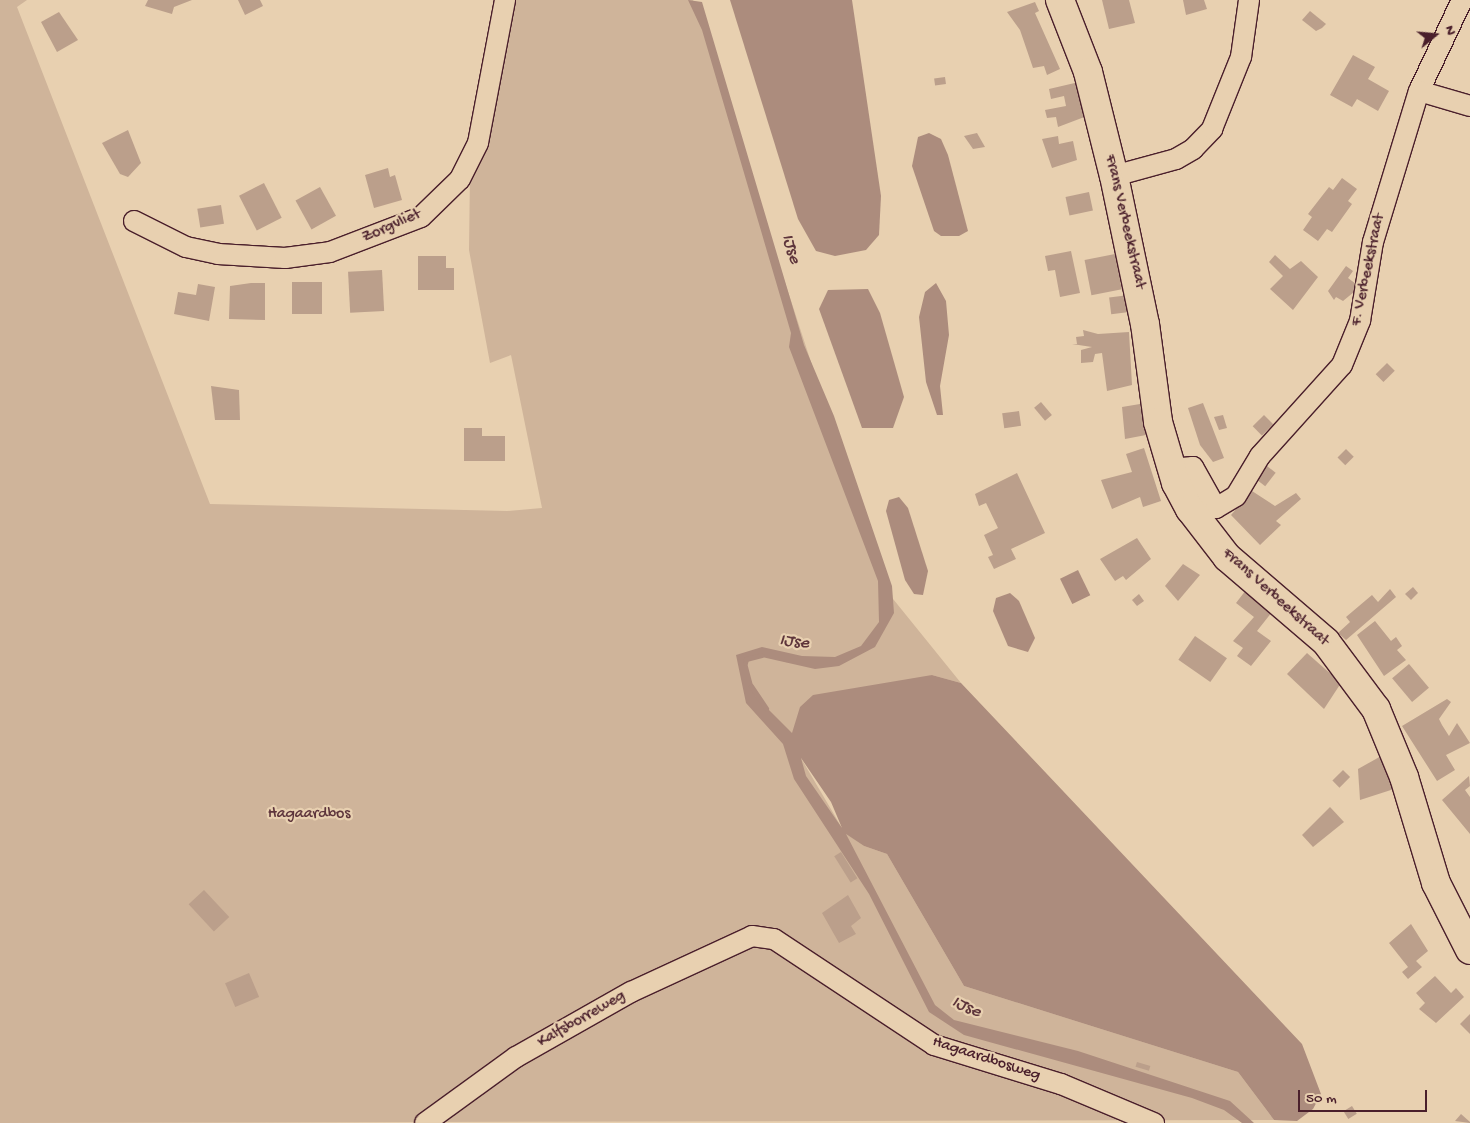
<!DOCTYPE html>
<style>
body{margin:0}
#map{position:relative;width:1470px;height:1123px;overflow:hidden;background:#e8d0b0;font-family:"Gochi Hand",sans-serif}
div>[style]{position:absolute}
.green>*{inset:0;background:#cfb49a}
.water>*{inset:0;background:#ac8c7d;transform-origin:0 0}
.stream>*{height:5px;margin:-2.5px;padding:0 2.5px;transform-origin:2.5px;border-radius:2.5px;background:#ac8c7d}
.building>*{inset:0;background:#bb9f8b;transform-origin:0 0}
.roads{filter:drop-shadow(1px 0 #4a1f2b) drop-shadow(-1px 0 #4a1f2b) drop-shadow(0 1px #4a1f2b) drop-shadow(0 -1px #4a1f2b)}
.street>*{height:20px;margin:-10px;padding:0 10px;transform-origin:10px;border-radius:10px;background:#e8d0b0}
.secondary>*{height:28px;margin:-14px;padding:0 14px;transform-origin:14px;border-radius:14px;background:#e8d0b0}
span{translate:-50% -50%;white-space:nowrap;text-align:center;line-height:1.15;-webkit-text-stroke:4.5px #e8d0b0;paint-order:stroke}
.street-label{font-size:16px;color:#4a1f2b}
.park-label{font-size:16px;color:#5e353c}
.water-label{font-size:18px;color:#5e353b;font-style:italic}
.north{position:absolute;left:1410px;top:10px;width:50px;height:50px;-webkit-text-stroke:4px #e8d0b0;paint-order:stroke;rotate:73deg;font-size:14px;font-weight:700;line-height:20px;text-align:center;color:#4a1f2b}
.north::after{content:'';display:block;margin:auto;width:18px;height:22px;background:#4a1f2b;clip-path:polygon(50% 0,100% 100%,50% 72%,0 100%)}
.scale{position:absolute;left:1298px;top:1090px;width:129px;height:22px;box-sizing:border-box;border:2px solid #4a1f2b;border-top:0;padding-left:6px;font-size:15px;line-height:18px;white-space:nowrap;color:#4a1f2b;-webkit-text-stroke:4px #e8d0b0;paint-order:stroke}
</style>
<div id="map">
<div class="green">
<div style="clip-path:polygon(0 0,27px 0,17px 7px,210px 504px,507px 511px,542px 508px,511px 355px,490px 363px,469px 250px,470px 174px,499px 0,693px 0,885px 589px,961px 683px,932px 675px,795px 748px,845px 833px,864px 846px,887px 854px,964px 986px,1238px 1072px,1274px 1120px,0 1123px)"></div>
</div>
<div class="water">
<div style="clip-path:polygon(evenodd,688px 0,702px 2px,804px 345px,834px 416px,892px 586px,894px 613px,875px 647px,839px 666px,815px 669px,757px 656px,746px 659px,756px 697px,792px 733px,800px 707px,813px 695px,932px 675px,961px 683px,1302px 1044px,1321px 1094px,1313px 1109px,1297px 1121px,1274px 1120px,1238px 1072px,964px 986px,887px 854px,864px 846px,846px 834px,935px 1005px,954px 1020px,1078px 1051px,1230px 1101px,1254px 1123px,1242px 1123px,1224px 1110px,1192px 1098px,964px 1035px,929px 1012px,869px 894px,794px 779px,783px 744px,746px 703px,736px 655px,762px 647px,802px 656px,835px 657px,861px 646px,879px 622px,878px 581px,789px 347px,791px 333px,702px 30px,688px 0,801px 758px,831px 802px,842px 828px,806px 776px,801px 758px)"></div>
<div style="clip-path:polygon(730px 0,852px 0,881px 196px,879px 235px,866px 250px,835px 256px,816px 251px,798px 219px)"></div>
<div style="clip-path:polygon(929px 133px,941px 139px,948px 155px,968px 231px,959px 236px,941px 236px,934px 231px,912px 166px,918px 137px)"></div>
<div style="clip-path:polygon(936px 283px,946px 301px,949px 335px,940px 386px,943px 415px,937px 415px,926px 382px,919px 317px,925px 292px)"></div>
<div style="clip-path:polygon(868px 289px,880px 313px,904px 397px,893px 428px,862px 428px,819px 309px,828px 290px)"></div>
<div style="clip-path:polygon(899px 497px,908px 508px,928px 571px,923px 595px,914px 594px,905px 580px,886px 511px,889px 500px)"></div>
<div style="left:1078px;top:570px;width:28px;height:20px;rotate:64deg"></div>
<div style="clip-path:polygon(1010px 593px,1019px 601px,1035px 638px,1028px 652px,1008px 646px,993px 611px,996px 598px)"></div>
</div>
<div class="stream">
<div style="left:745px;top:663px;width:4px;rotate:-76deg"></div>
<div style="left:746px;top:659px;width:16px;rotate:-14deg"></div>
<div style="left:751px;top:686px;width:27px;rotate:56deg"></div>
</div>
<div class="building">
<div style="clip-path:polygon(148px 0,192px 0,174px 7px,172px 14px,145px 6px)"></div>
<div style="clip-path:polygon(238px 0,260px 0,263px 6px,245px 15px)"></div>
<div style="clip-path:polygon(1102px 0,1129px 0,1135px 23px,1109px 29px)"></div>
<div style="clip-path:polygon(1183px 0,1204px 0,1207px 9px,1186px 15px)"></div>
<div style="clip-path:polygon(1035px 2px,1039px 11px,1035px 13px,1060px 69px,1047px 75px,1044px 66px,1033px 68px,1020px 30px,1007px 12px)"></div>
<div style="clip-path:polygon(1310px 11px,1326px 24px,1322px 28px,1316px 31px,1302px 20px)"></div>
<div style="clip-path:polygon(59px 12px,78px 40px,57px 52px,41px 22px)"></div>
<div style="clip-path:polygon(1353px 55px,1375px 67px,1368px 79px,1389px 91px,1378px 111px,1357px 99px,1352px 107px,1330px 95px)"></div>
<div style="left:945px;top:77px;width:7px;height:11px;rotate:82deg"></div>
<div style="clip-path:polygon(1079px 82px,1087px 116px,1058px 127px,1056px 117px,1047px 118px,1045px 110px,1066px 106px,1064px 96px,1051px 99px,1049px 89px)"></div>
<div style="clip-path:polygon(128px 130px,141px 163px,128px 177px,120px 174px,102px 143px)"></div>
<div style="clip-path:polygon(977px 133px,985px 147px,973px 149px,964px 136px)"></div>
<div style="clip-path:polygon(1058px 136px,1059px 144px,1073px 141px,1077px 160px,1052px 168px,1042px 139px)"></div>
<div style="clip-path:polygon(388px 168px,390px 177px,395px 175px,402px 200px,374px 208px,365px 175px)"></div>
<div style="clip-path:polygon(1342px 178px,1357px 189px,1348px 201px,1352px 204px,1332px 232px,1327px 229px,1318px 241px,1303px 230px,1312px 217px,1308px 214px,1329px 187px,1333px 190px)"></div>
<div style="left:264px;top:183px;width:39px;height:28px;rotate:63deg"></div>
<div style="left:320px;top:187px;width:33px;height:28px;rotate:61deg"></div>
<div style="left:1089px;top:192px;width:19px;height:24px;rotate:78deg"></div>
<div style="left:221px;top:205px;width:19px;height:24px;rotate:81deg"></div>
<div style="clip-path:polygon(1071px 251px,1080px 293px,1060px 297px,1055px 270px,1048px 271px,1045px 256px)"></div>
<div style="left:1115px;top:254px;width:36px;height:31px;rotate:79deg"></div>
<div style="clip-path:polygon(1275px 255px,1290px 269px,1301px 261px,1318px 277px,1293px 310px,1270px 289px,1283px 276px,1269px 262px)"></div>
<div style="clip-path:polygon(418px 256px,446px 256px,446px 268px,454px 268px,454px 290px,418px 290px)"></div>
<div style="clip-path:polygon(1346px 266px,1353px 271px,1348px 278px,1360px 287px,1343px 301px,1336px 297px,1334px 300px,1328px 291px)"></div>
<div style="left:382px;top:270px;width:41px;height:34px;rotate:87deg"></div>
<div style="left:322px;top:282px;width:32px;height:30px;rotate:90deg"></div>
<div style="clip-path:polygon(251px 283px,265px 283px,265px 320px,229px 319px,230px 286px)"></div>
<div style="clip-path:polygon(198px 284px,215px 287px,209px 321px,174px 314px,178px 292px,196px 295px)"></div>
<div style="left:1129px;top:295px;width:17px;height:20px;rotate:83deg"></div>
<div style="clip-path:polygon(1083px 330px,1098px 334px,1129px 332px,1132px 385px,1107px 391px,1102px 353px,1095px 354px,1093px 362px,1081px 363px,1081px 350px,1092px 347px,1072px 344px,1077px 344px,1076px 337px,1084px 336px)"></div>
<div style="left:1387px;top:363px;width:11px;height:16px;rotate:45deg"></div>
<div style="clip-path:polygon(211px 386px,239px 390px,240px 420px,215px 420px)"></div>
<div style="left:1041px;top:402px;width:17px;height:9px;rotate:50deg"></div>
<div style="clip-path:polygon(1203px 403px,1224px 458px,1213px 462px,1200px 445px,1188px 408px)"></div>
<div style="clip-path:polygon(1140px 404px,1146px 435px,1125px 439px,1122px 407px)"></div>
<div style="left:1019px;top:411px;width:15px;height:17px;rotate:82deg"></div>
<div style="clip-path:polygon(1223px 415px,1227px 428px,1219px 430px,1214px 417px)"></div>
<div style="left:1264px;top:415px;width:13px;height:16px;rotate:45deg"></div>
<div style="clip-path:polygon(464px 428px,482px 428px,482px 436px,505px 436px,505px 461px,464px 461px)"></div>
<div style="clip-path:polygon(1144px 448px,1161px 501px,1143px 507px,1140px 497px,1112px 509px,1101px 480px,1132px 472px,1126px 454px)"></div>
<div style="left:1346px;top:449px;width:11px;height:12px;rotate:45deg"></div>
<div style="left:1267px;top:466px;width:11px;height:17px;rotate:38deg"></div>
<div style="clip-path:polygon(1017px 473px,1045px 533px,1011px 549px,1016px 559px,994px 569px,988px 557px,993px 555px,984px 535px,998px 528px,986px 503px,979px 506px,975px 494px)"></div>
<div style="clip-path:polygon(1252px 491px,1275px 506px,1296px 493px,1301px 499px,1276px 521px,1281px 525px,1260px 545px,1231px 515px)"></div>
<div style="clip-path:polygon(1137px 538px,1151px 559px,1126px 580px,1123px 576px,1115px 581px,1100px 559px)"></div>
<div style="clip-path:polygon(1183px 564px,1200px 575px,1178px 601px,1165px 586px)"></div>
<div style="clip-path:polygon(1413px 587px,1418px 593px,1411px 600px,1405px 594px)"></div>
<div style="clip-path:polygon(1390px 589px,1396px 597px,1346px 640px,1338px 633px,1350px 622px,1346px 617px,1372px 595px,1378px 602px)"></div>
<div style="clip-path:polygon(1246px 590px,1272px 612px,1257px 631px,1271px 641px,1251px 666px,1237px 656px,1243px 648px,1233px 641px,1254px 617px,1236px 603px)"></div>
<div style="clip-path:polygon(1139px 594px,1144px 601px,1137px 606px,1132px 600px)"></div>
<div style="clip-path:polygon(1375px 621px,1391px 641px,1396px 637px,1402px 646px,1397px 650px,1406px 660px,1384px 676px,1357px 635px)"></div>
<div style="left:1195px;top:636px;width:39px;height:29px;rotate:35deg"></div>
<div style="clip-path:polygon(1307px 653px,1341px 683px,1324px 709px,1287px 674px)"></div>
<div style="left:1409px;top:664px;width:31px;height:22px;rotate:50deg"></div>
<div style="clip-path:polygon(1447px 699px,1451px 702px,1439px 719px,1442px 725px,1449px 736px,1457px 723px,1470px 743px,1446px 755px,1455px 770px,1437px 781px,1402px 726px)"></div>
<div style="clip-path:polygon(1383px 755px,1394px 789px,1360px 800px,1358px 769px)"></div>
<div style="left:1343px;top:770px;width:10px;height:15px;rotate:45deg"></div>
<div style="clip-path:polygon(1469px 776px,1470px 786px,1465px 790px,1470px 797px,1470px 834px,1442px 800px)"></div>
<div style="clip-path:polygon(1330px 807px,1344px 822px,1313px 847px,1302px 835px)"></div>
<div style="left:841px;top:852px;width:31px;height:8px;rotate:58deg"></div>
<div style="left:204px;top:890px;width:37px;height:21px;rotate:47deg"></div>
<div style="clip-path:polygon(848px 895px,861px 918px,851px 926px,856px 934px,839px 943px,822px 913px)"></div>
<div style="clip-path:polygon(1411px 924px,1428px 951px,1416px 961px,1422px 967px,1408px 979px,1402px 972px,1408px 967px,1389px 943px)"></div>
<div style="left:249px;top:973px;width:26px;height:26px;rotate:67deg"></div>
<div style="clip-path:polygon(1435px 976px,1451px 993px,1456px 988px,1464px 997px,1436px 1023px,1419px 1009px,1425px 1003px,1416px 993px)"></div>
<div style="clip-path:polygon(1470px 1014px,1470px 1034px,1460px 1024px)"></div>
<div style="left:1137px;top:1062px;width:14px;height:5px;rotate:17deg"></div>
<div style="left:1352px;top:1106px;width:9px;height:10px;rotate:58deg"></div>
<div style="clip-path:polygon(1461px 1114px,1470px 1122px,1470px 1123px,1455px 1121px)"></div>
</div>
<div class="roads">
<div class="street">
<div style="left:1419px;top:91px;width:101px;rotate:-64.7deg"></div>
<div style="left:1114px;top:176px;width:64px;rotate:-15.3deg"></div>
<div style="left:1176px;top:159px;width:20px;rotate:-30deg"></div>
<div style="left:1193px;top:149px;width:28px;rotate:-46deg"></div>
<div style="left:1212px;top:129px;width:78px;rotate:-68.1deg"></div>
<div style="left:1241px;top:57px;width:58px;rotate:-82deg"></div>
<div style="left:134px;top:221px;width:58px;rotate:26.6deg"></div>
<div style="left:186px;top:247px;width:33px;rotate:12deg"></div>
<div style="left:218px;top:254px;width:67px;rotate:3.4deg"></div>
<div style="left:285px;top:258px;width:45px;rotate:-7.6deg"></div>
<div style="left:330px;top:252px;width:97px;rotate:-21deg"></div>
<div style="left:421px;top:217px;width:54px;rotate:-44.3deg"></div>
<div style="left:460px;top:179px;width:40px;rotate:-63.4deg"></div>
<div style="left:478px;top:143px;width:146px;rotate:-79.3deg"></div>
<div style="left:1171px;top:469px;width:22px;rotate:-5deg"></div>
<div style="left:1193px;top:467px;width:47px;rotate:60.7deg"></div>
<div style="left:1216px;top:508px;width:23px;rotate:-31deg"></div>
<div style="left:1236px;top:496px;width:47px;rotate:-59deg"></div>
<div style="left:1260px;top:456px;width:122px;rotate:-48deg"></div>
<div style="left:1342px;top:365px;width:48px;rotate:-67.8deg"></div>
<div style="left:1360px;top:321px;width:80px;rotate:-80.7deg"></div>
<div style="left:1373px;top:242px;width:158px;rotate:-73.1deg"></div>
<div style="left:1419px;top:91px;width:53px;rotate:16.4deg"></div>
<div style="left:425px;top:1123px;width:112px;rotate:-36deg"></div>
<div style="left:516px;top:1057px;width:132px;rotate:-29.5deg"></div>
<div style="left:631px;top:992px;width:133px;rotate:-24.8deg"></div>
<div style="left:752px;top:936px;width:22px;rotate:8deg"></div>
<div style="left:774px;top:939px;width:192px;rotate:33.5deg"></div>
<div style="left:934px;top:1045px;width:133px;rotate:17.1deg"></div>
<div style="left:1061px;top:1084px;width:101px;rotate:22.8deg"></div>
</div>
<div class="secondary">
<div style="left:1060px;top:0;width:77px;rotate:68.7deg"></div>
<div style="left:1088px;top:72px;width:107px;rotate:76deg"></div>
<div style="left:1114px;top:176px;width:151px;rotate:78.2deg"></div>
<div style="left:1145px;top:324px;width:99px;rotate:82.4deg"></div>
<div style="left:1158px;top:422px;width:64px;rotate:73.6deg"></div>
<div style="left:1176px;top:483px;width:30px;rotate:62deg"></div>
<div style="left:1190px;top:509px;width:61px;rotate:52.4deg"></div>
<div style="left:1227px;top:557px;width:130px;rotate:40.6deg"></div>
<div style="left:1326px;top:642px;width:84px;rotate:53.3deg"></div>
<div style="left:1376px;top:709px;width:74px;rotate:67.6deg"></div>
<div style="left:1404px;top:777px;width:111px;rotate:73.2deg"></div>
<div style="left:1436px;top:883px;width:75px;rotate:63.1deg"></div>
</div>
</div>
<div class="street-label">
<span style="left:1124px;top:222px;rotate:77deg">Frans Verbeekstraat</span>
<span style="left:392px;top:227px;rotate:-24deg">Zorgvliet</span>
<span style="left:1369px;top:270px;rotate:-78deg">F. Verbeekstraat</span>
<span style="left:1275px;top:598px;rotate:42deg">Frans Verbeekstraat</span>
<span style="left:582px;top:1020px;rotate:-30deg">Kalfsborreweg</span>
<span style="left:986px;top:1060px;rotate:18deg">Hagaardbosweg</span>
</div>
<div class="park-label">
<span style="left:309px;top:815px">Hagaardbos</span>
</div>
<div class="water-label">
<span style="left:790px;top:249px;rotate:73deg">IJse</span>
<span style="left:794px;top:643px;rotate:7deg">IJse</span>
<span style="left:966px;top:1008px;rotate:24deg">IJse</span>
</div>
<div class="north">N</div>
<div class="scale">50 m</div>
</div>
